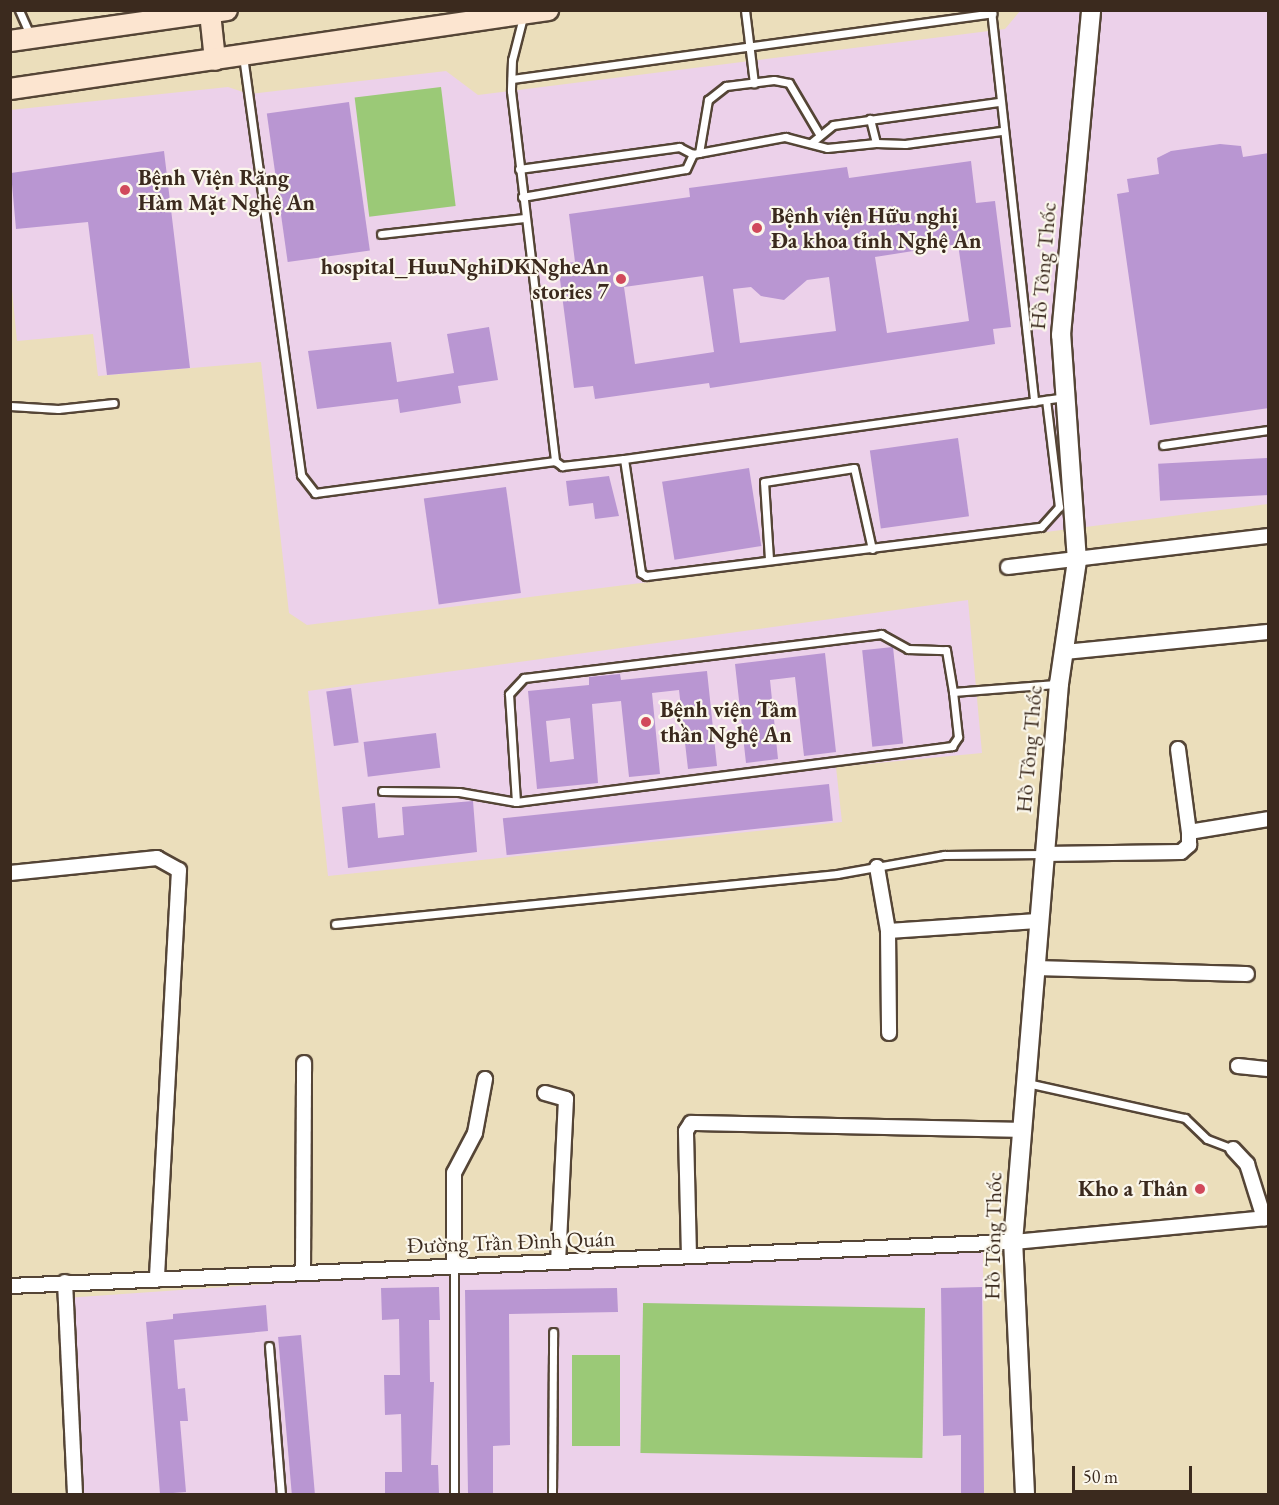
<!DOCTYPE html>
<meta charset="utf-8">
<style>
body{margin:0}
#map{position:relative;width:1279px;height:1505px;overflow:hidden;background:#ebdebb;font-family:"EB Garamond",serif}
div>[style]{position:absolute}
.built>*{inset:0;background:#ecd1ea}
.green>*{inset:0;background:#9bc977;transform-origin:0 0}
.building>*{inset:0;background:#b996d2;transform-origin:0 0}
.roads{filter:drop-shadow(2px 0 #554536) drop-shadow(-2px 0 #554536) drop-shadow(0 2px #554536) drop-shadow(0 -2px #554536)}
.service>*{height:7px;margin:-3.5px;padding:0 3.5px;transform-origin:3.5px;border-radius:3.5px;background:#fff}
.minor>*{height:14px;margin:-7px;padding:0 7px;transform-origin:7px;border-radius:7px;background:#fff}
.tertiary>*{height:18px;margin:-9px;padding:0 9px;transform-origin:9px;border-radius:9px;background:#fff}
.secondary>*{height:20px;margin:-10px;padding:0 10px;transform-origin:10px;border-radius:10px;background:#fce5d0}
.dots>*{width:16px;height:16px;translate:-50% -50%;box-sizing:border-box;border:3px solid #fbf7ec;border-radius:50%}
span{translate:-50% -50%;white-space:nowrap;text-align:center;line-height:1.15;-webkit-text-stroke:4.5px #fbf7ec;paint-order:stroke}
.poi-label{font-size:22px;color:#3b2a1e;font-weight:700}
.left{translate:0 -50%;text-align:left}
.right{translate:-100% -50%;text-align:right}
.street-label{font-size:22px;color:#3b2a1e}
.frame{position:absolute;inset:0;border:12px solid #3b2a1e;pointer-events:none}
.scale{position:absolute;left:1072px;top:1466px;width:120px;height:27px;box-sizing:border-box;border:3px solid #3b2a1e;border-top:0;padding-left:8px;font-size:18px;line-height:21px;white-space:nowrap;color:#3b2a1e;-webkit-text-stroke:4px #fbf7ec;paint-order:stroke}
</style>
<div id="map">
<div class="built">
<div style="clip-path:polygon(1020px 11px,1268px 11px,1268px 504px,307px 625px,289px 613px,261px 362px,98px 376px,93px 334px,17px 341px,10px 270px,10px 110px,228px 87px,249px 94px,446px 71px,478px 95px,1005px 29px)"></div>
<div style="clip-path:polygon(968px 600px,982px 753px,836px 767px,842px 822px,328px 876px,308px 691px)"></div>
<div style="clip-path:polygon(983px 1249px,984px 1494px,77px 1494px,65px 1298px,454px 1271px)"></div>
</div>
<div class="green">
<div style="left:441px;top:87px;width:120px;height:87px;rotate:83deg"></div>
<div style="left:925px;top:1308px;width:150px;height:282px;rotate:91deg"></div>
<div style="left:572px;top:1355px;width:48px;height:91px"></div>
</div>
<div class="building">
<div style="left:349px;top:102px;width:150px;height:83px;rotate:82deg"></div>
<div style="clip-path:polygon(1220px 144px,1241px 146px,1243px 157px,1269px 153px,1269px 408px,1150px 425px,1117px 194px,1129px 192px,1127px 179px,1159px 174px,1157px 158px,1171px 151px)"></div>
<div style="clip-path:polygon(164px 151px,190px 368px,107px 375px,88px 222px,16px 229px,11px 173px)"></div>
<div style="clip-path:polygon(evenodd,971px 161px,976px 203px,995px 201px,1011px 327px,993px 329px,995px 344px,710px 388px,709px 383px,595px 399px,593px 386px,574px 388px,558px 264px,575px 262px,569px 214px,690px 197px,689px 188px,847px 167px,849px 178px,971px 161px,958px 244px,969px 321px,887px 333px,875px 257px,958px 244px,971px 161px,703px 276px,714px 352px,635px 364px,624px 287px,703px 276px,971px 161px,829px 277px,836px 331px,740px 343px,733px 289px,751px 287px,761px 296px,784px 300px,807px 280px,829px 277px)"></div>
<div style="clip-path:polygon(489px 327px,498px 380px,458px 386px,461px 403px,400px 413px,398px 399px,317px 409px,308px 351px,391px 342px,397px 382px,454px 373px,447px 334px)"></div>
<div style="left:958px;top:438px;width:79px;height:89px;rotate:82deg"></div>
<div style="left:1267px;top:458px;width:37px;height:109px;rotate:87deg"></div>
<div style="left:749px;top:468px;width:79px;height:88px;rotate:81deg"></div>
<div style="clip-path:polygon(609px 476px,619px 516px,595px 519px,593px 503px,569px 506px,566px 481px)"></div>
<div style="left:506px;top:487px;width:107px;height:83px;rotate:82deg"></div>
<div style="left:893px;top:647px;width:97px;height:31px;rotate:84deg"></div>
<div style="clip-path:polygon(825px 653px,836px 752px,804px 756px,795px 677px,770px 680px,778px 759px,746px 763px,735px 664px)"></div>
<div style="clip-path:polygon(evenodd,707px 671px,717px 766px,688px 769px,679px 690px,652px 693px,660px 774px,629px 777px,621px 701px,592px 704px,598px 783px,537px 789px,528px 691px,589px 685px,589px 677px,620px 674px,621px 680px,707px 671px,570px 718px,574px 759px,550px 762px,546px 721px,570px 718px)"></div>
<div style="left:351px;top:688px;width:55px;height:25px;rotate:82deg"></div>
<div style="left:436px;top:733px;width:35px;height:73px;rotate:83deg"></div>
<div style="left:829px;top:784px;width:37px;height:328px;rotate:84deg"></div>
<div style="clip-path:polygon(473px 801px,477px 852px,348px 868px,342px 807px,375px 803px,378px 838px,404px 835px,402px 807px)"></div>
<div style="clip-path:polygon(439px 1287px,440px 1320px,429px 1320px,430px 1382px,434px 1382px,431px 1465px,438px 1465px,439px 1494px,385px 1494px,385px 1472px,402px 1472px,401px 1414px,385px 1415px,384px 1375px,400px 1375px,399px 1319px,382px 1320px,381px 1288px)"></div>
<div style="clip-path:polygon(982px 1287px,984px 1493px,961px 1494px,961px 1435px,943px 1436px,941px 1288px)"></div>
<div style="clip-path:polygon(617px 1288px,618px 1312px,509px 1314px,510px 1445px,493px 1446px,493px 1494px,468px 1494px,465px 1290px)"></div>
<div style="clip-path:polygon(266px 1305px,268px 1331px,174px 1340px,178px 1389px,185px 1388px,188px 1421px,180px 1421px,186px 1492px,160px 1494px,146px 1322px,173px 1319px,173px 1314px)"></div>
<div style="left:301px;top:1335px;width:160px;height:23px;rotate:85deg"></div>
</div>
<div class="roads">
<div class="service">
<div style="left:19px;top:10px;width:27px;rotate:66deg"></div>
<div style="left:745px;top:10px;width:74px;rotate:83deg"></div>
<div style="left:991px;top:10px;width:394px;rotate:83.7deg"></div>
<div style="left:523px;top:17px;width:44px;rotate:104.3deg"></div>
<div style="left:512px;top:60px;width:31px;rotate:92deg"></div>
<div style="left:511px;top:91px;width:373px;rotate:83.2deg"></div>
<div style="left:243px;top:56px;width:423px;rotate:82.1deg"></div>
<div style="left:301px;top:475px;width:23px;rotate:52deg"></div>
<div style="left:315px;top:493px;width:242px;rotate:-7.6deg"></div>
<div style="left:555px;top:461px;width:9px;rotate:36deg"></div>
<div style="left:562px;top:466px;width:62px;rotate:-6.4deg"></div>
<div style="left:624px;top:459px;width:443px;rotate:-8deg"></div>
<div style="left:512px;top:79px;width:485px;rotate:-7.8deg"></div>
<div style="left:811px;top:143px;width:28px;rotate:-39deg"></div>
<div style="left:833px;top:125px;width:167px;rotate:-7.9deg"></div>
<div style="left:876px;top:143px;width:29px;rotate:2deg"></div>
<div style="left:905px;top:144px;width:97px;rotate:-7.7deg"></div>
<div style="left:699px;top:153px;width:54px;rotate:-80.4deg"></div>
<div style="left:708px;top:100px;width:23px;rotate:-38deg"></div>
<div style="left:726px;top:86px;width:48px;rotate:-7.1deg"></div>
<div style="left:774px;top:80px;width:15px;rotate:11deg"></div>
<div style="left:789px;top:83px;width:59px;rotate:59.5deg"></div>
<div style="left:519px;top:169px;width:162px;rotate:-7.8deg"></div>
<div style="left:679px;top:147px;width:16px;rotate:27deg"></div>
<div style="left:693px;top:154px;width:94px;rotate:-10.5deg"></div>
<div style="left:785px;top:137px;width:43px;rotate:14.7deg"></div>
<div style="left:827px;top:148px;width:49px;rotate:-5.8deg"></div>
<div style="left:876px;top:143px;width:25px;rotate:-104deg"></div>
<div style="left:522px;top:197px;width:166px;rotate:-9.7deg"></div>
<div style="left:686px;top:169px;width:17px;rotate:-65deg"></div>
<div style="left:381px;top:234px;width:143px;rotate:-6.4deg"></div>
<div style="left:10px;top:406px;width:48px;rotate:3.6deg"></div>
<div style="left:58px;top:409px;width:56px;rotate:-6.1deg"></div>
<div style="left:1163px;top:445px;width:106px;rotate:-8.1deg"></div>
<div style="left:624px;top:459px;width:115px;rotate:81.5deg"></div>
<div style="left:641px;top:573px;width:6px;rotate:31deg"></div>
<div style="left:646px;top:576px;width:398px;rotate:-7.1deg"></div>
<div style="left:1041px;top:527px;width:27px;rotate:-48deg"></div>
<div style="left:1059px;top:507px;width:108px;rotate:-96.9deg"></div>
<div style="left:769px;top:559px;width:77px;rotate:-93.7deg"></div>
<div style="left:764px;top:482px;width:91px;rotate:-8.8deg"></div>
<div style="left:854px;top:468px;width:83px;rotate:77.5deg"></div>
<div style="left:382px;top:791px;width:77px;rotate:0.7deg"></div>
<div style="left:459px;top:792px;width:58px;rotate:10deg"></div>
<div style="left:516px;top:802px;width:440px;rotate:-7.3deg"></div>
<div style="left:952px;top:746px;width:11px;rotate:-56deg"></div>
<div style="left:958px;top:737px;width:45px;rotate:-96.3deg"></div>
<div style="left:953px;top:692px;width:103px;rotate:-4.4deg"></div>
<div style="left:516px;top:802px;width:108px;rotate:-93.7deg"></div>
<div style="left:509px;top:694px;width:22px;rotate:-47deg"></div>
<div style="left:524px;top:678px;width:360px;rotate:-7deg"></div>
<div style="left:881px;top:634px;width:31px;rotate:29deg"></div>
<div style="left:908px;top:649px;width:38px;rotate:2deg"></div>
<div style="left:946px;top:650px;width:43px;rotate:80.5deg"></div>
<div style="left:335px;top:924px;width:504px;rotate:-5.69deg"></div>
<div style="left:837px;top:874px;width:109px;rotate:-10.1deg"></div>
<div style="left:944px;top:855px;width:100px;rotate:-0.6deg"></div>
<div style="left:1027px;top:1083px;width:162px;rotate:12.5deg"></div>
<div style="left:1185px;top:1118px;width:30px;rotate:44deg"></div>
<div style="left:1207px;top:1139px;width:28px;rotate:21deg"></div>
<div style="left:269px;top:1346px;width:148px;rotate:85.4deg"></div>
<div style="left:454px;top:1494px;width:228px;rotate:-90deg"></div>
<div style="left:552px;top:1494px;width:162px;rotate:-89.6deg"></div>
</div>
<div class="minor">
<div style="left:1008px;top:567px;width:262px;rotate:-6.8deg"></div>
<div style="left:1064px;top:652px;width:205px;rotate:-5.6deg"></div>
<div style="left:1178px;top:749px;width:84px;rotate:82.5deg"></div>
<div style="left:1044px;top:854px;width:137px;rotate:-0.8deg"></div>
<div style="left:1181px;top:852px;width:11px;rotate:-41deg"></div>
<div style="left:1189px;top:845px;width:13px;rotate:-90deg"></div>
<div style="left:1189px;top:832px;width:80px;rotate:-9.3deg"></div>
<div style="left:877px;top:867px;width:65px;rotate:80.2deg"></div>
<div style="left:888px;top:931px;width:102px;rotate:89.4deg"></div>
<div style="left:10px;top:873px;width:148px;rotate:-5.8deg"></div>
<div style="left:157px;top:858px;width:25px;rotate:29deg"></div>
<div style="left:179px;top:870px;width:410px;rotate:93.1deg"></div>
<div style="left:888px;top:931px;width:150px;rotate:-3.8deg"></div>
<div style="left:1034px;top:968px;width:213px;rotate:1.6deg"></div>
<div style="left:1238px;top:1066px;width:30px;rotate:6deg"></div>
<div style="left:545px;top:1093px;width:22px;rotate:16deg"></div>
<div style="left:566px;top:1099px;width:162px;rotate:92.8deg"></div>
<div style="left:1233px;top:1149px;width:21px;rotate:47deg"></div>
<div style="left:1247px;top:1164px;width:57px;rotate:72.5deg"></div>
<div style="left:689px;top:1256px;width:125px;rotate:-91.4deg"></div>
<div style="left:686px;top:1131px;width:9px;rotate:-58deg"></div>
<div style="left:691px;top:1123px;width:328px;rotate:1.2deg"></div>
<div style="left:454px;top:1265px;width:92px;rotate:-90deg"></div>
<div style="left:454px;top:1173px;width:45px;rotate:-62.3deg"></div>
<div style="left:475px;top:1133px;width:55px;rotate:-79.5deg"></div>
<div style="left:303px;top:1269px;width:206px;rotate:-89.7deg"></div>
<div style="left:65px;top:1282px;width:212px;rotate:87.3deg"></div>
<div style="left:10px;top:1286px;width:1004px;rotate:-2.51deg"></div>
<div style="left:1013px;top:1242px;width:256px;rotate:-5.4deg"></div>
</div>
<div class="tertiary">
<div style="left:1025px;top:1494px;width:252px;rotate:-92.7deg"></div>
<div style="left:1013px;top:1242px;width:560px;rotate:-85.29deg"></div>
<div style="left:1059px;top:684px;width:124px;rotate:-81.7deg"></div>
<div style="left:1077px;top:561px;width:227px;rotate:-94deg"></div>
<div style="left:1061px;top:335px;width:326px;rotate:-84.7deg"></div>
</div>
<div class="secondary">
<div style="left:210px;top:13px;width:47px;rotate:83.9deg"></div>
<div style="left:10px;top:41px;width:219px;rotate:-8.1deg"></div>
<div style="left:10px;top:89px;width:544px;rotate:-8.35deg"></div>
</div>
</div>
<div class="dots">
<div style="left:125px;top:190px;background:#d1495b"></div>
<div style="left:757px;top:228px;background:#d1495b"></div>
<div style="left:621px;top:279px;background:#d1495b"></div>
<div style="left:646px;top:722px;background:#d1495b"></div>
<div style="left:1200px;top:1189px;background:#d1495b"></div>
</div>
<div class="poi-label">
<span class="left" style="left:138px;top:190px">Bệnh Viện Răng<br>Hàm Mặt Nghệ An</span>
<span class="left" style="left:771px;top:228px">Bệnh viện Hữu nghị<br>Đa khoa tỉnh Nghệ An</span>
<span class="right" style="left:609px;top:279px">hospital_HuuNghiDKNgheAn<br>stories 7</span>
<span class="left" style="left:660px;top:722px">Bệnh viện Tâm<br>thần Nghệ An</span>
<span class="right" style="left:1188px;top:1189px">Kho a Thân</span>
</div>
<div class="street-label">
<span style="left:1043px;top:266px;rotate:-85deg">Hồ Tông Thốc</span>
<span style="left:1029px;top:749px;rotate:-85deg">Hồ Tông Thốc</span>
<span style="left:993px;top:1236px;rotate:-89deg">Hồ Tông Thốc</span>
<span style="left:511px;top:1242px;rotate:-2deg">Đường Trần Đình Quán</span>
</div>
<div class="frame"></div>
<div class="scale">50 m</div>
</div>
